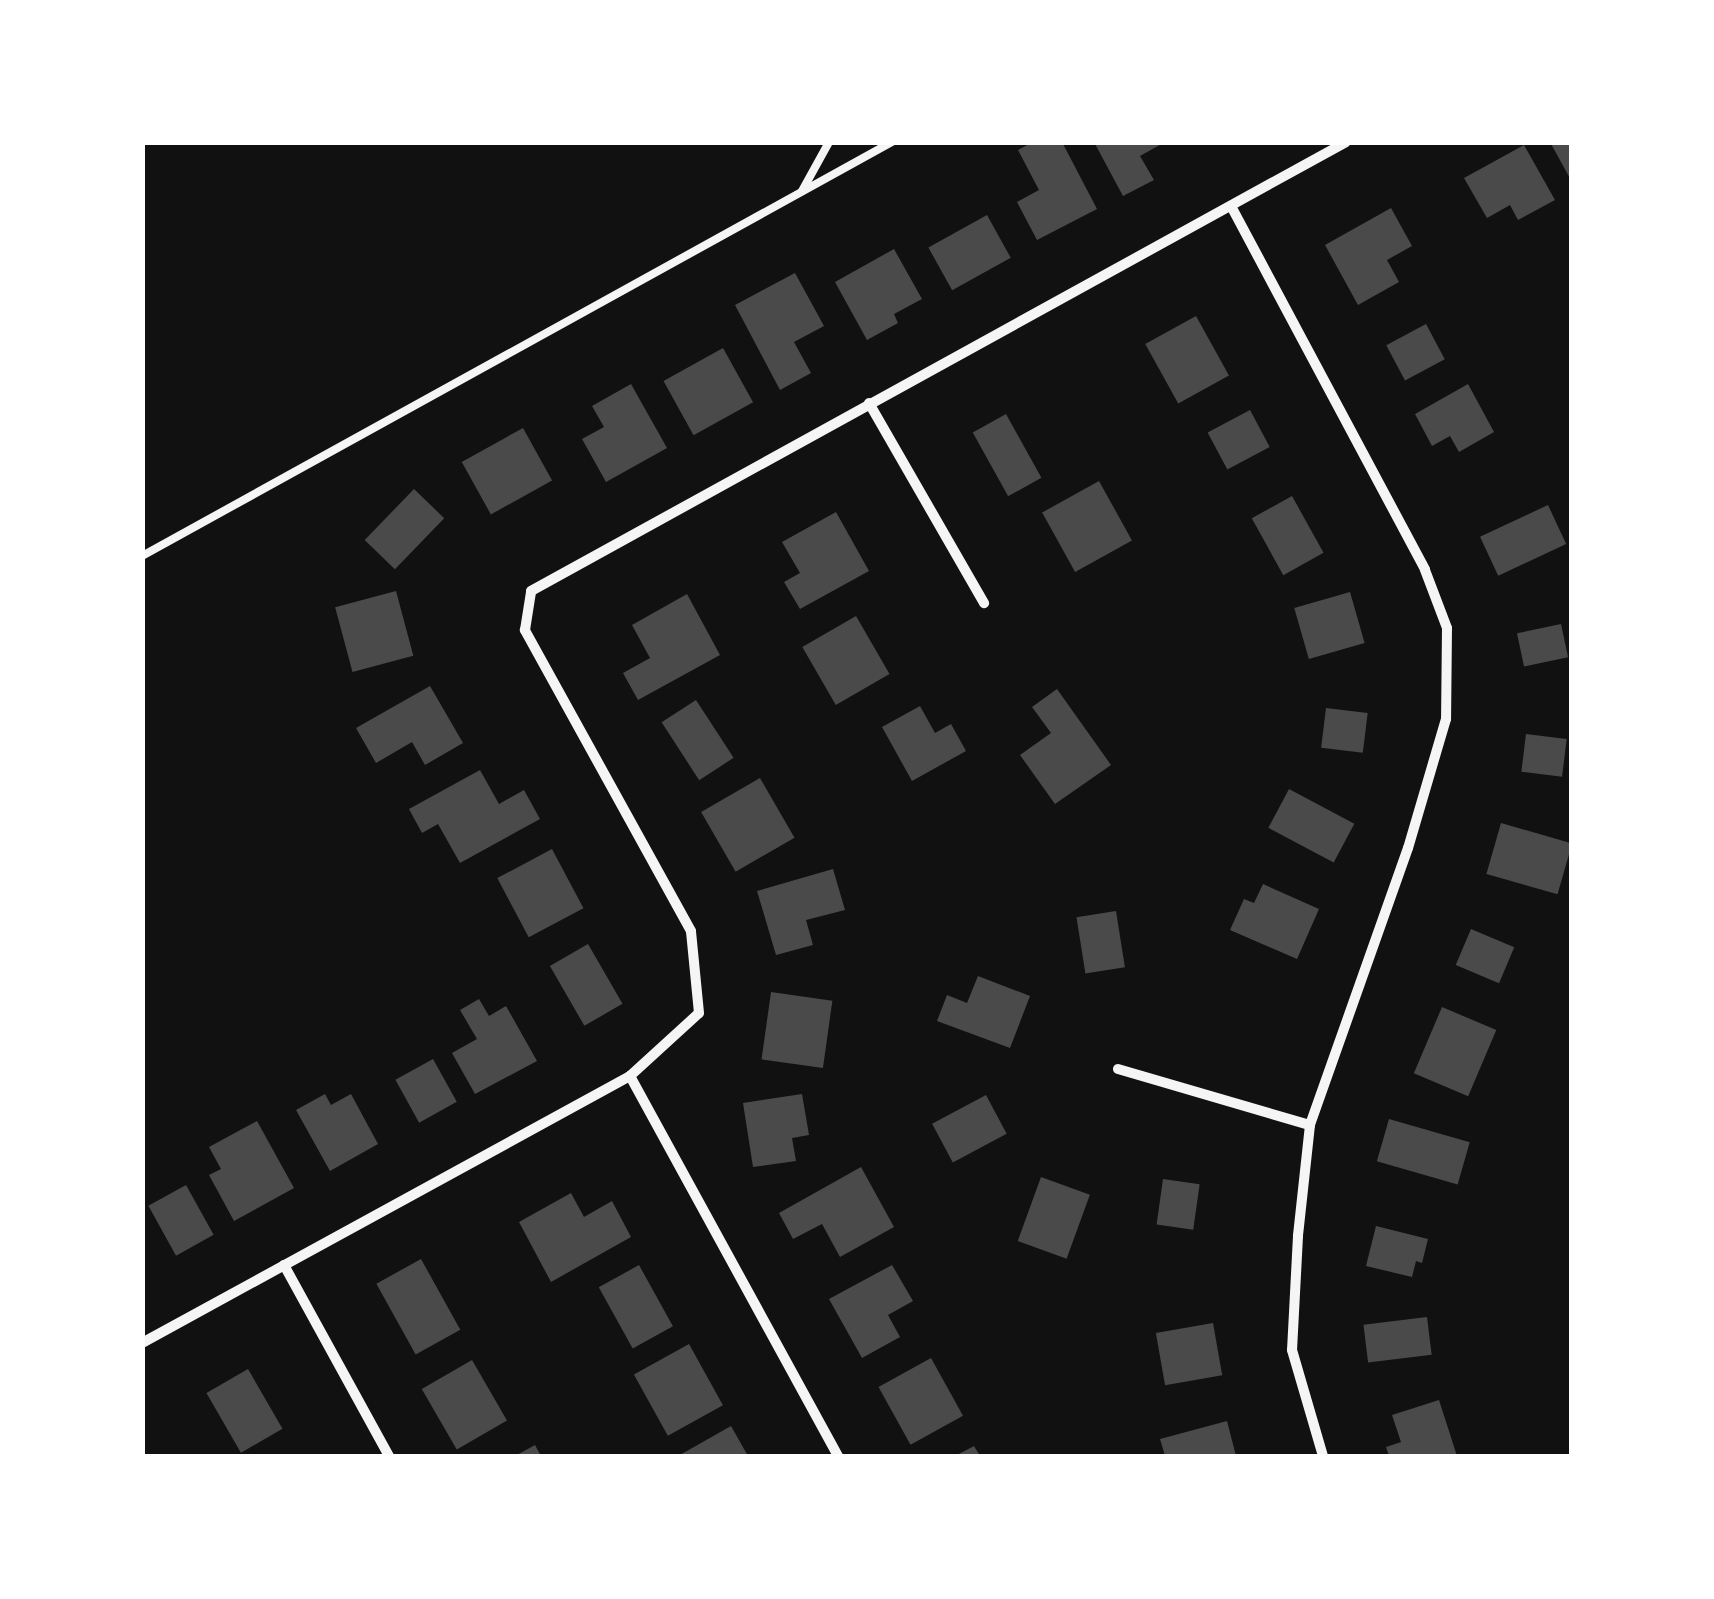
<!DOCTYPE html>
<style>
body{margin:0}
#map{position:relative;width:1714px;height:1599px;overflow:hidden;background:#111;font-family:"PT Sans",sans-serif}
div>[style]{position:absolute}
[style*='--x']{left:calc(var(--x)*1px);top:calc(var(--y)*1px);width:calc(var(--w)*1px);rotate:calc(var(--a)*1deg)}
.building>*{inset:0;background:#4a4a4a;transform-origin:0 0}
.service>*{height:8px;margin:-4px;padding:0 4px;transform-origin:4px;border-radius:4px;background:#f5f5f5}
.minor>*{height:10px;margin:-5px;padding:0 5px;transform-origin:5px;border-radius:5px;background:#f5f5f5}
span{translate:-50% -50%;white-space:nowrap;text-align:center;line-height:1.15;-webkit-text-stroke:10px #fff;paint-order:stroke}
.frame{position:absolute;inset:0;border:145px solid #fff;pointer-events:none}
</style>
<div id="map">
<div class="building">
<i style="clip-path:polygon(1033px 142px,1062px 142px,1097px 209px,1037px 240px,1017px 202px,1039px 190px,1018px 150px)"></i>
<i style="clip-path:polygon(1094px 142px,1165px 142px,1140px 156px,1154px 180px,1123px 196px)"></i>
<i style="clip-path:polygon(1550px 142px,1572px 142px,1572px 182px)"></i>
<i style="clip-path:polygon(1524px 145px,1555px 200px,1518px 220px,1510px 205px,1487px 218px,1464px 178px)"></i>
<i style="clip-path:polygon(1391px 208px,1412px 246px,1387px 260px,1399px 282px,1358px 305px,1325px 245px)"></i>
<i style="left:987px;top:215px;width:49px;height:67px;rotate:61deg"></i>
<i style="clip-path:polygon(894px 249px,922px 299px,894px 314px,898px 323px,867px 340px,835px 282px)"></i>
<i style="clip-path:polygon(795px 273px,824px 326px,794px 342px,811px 373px,780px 390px,735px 305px)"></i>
<i style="left:1196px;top:316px;width:68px;height:58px;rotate:61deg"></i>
<i style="left:1426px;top:324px;width:40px;height:45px;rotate:62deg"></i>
<i style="left:723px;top:348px;width:62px;height:68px;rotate:61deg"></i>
<i style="clip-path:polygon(631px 384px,667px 448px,606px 482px,582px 439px,604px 427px,592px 406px)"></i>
<i style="clip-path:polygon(1468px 384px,1494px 432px,1459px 452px,1450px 436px,1432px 446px,1415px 414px)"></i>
<i style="left:1250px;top:410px;width:42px;height:48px;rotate:62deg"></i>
<i style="left:1006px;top:414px;width:73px;height:38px;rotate:61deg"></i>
<i style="left:523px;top:428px;width:60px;height:70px;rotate:61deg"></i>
<i style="left:1099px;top:481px;width:68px;height:65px;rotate:61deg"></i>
<i style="left:414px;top:489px;width:42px;height:71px;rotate:44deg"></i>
<i style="left:1292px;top:496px;width:65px;height:46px;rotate:61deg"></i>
<i style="left:1548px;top:505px;width:43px;height:75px;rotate:65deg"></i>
<i style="clip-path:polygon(836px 512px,869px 571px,800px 609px,784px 582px,800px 573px,782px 542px)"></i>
<i style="left:396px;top:591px;width:67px;height:63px;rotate:75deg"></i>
<i style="left:1350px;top:592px;width:53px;height:58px;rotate:74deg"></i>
<i style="clip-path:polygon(687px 594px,720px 655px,638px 700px,623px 673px,650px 658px,632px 625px)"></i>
<i style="left:856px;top:616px;width:67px;height:62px;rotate:60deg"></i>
<i style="left:1561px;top:624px;width:34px;height:45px;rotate:78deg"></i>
<i style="clip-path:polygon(430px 686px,463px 743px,425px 765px,412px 742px,376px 763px,356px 728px)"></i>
<i style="clip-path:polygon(1057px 689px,1111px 765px,1055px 804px,1020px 755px,1051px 733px,1032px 707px)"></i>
<i style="left:696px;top:700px;width:69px;height:41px;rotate:57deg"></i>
<i style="clip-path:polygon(920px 706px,935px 733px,951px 724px,966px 751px,912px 781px,882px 727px)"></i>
<i style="left:1326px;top:708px;width:42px;height:40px;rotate:7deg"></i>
<i style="left:1526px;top:734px;width:41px;height:38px;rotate:7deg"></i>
<i style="clip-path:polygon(480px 770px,499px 804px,524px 790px,540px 819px,460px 863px,438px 824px,422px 833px,409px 809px)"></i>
<i style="left:760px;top:778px;width:69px;height:68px;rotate:60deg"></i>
<i style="left:1289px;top:789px;width:74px;height:44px;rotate:28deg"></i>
<i style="left:1501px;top:823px;width:74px;height:53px;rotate:16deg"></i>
<i style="left:552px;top:849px;width:67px;height:62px;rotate:62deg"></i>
<i style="clip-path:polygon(833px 869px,845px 910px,806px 920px,813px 945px,776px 955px,757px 891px)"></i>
<i style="clip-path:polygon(1263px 884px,1319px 909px,1297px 959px,1230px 930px,1244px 899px,1254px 903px)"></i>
<i style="left:1116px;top:911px;width:57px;height:40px;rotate:81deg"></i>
<i style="left:1471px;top:929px;width:47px;height:39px;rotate:23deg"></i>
<i style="left:588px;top:944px;width:69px;height:44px;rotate:60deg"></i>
<i style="clip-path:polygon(978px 976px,1030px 996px,1010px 1048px,937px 1021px,947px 995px,967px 1003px)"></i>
<i style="left:771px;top:992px;width:62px;height:68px;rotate:8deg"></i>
<i style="clip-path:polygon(479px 999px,489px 1016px,506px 1006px,537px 1061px,475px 1094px,452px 1053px,477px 1039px,460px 1010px)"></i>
<i style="left:1442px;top:1007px;width:59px;height:72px;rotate:23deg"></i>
<i style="left:433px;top:1059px;width:49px;height:43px;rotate:61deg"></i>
<i style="clip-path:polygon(325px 1094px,331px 1105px,351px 1094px,378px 1144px,330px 1171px,296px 1110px)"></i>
<i style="clip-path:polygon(802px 1094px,809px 1135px,792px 1138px,796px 1161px,753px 1167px,743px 1103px)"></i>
<i style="left:986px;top:1095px;width:44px;height:61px;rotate:62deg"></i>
<i style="left:1389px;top:1119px;width:84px;height:44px;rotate:16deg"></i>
<i style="clip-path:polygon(257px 1121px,294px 1188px,234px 1221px,209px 1175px,221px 1169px,209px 1147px)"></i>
<i style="clip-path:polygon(861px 1167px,894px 1227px,840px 1257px,822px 1224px,793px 1239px,779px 1213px)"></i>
<i style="left:1041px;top:1177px;width:52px;height:68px;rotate:20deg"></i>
<i style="left:1163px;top:1179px;width:37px;height:46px;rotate:8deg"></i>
<i style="left:186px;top:1185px;width:57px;height:43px;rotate:61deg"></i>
<i style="clip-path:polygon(571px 1193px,584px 1217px,612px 1201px,631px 1237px,551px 1282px,519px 1222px)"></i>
<i style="clip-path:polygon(1376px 1226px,1428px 1239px,1422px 1263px,1416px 1261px,1412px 1277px,1366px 1266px)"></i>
<i style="left:421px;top:1259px;width:81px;height:51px;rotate:61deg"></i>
<i style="left:639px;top:1265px;width:70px;height:46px;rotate:61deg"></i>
<i style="clip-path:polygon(892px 1265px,913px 1301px,888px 1315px,900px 1337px,862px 1358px,829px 1299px)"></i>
<i style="left:1427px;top:1317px;width:38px;height:64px;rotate:83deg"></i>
<i style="left:1213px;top:1323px;width:53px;height:58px;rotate:80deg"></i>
<i style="left:689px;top:1344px;width:70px;height:63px;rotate:61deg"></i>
<i style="left:931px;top:1358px;width:66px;height:60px;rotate:61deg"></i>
<i style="left:472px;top:1360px;width:70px;height:58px;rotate:60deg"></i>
<i style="left:248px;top:1369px;width:69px;height:48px;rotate:60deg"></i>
<i style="clip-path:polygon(1439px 1400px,1457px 1456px,1389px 1456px,1386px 1447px,1401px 1442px,1392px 1415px)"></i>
<i style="clip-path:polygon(1227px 1421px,1236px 1456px,1165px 1456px,1160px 1439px)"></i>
<i style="clip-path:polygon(731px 1426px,748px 1456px,678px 1456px)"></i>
<i style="clip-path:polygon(535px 1445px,541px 1456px,515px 1456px)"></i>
<i style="clip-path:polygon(974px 1446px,980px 1456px,955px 1456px)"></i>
</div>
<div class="service">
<i style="--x:802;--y:191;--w:56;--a:-61.1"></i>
<i style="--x:142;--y:556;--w:857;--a:-28.9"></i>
</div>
<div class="minor">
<i style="--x:1231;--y:206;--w:412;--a:61.9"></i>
<i style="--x:1425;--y:570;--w:62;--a:69.2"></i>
<i style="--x:1447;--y:628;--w:91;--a:90.6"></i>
<i style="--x:1446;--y:719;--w:134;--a:106.4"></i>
<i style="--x:1408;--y:848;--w:294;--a:109.5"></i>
<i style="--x:1310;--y:1125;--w:112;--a:96.2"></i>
<i style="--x:1298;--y:1236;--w:114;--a:93"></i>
<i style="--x:1292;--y:1350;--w:110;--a:73.7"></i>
<i style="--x:869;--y:403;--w:231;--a:60.1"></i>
<i style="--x:1118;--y:1069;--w:200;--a:16.3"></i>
<i style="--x:630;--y:1076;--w:433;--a:61.3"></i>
<i style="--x:284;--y:1265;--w:218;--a:61.2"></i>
<i style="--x:142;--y:1343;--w:556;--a:-28.68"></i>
<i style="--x:630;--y:1076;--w:93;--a:-42.4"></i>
<i style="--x:699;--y:1013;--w:82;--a:-95.6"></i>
<i style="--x:691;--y:931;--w:344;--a:-118.9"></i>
<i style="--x:525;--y:630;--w:39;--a:-81"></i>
<i style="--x:531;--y:591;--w:930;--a:-28.85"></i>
</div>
<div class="frame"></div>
</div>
